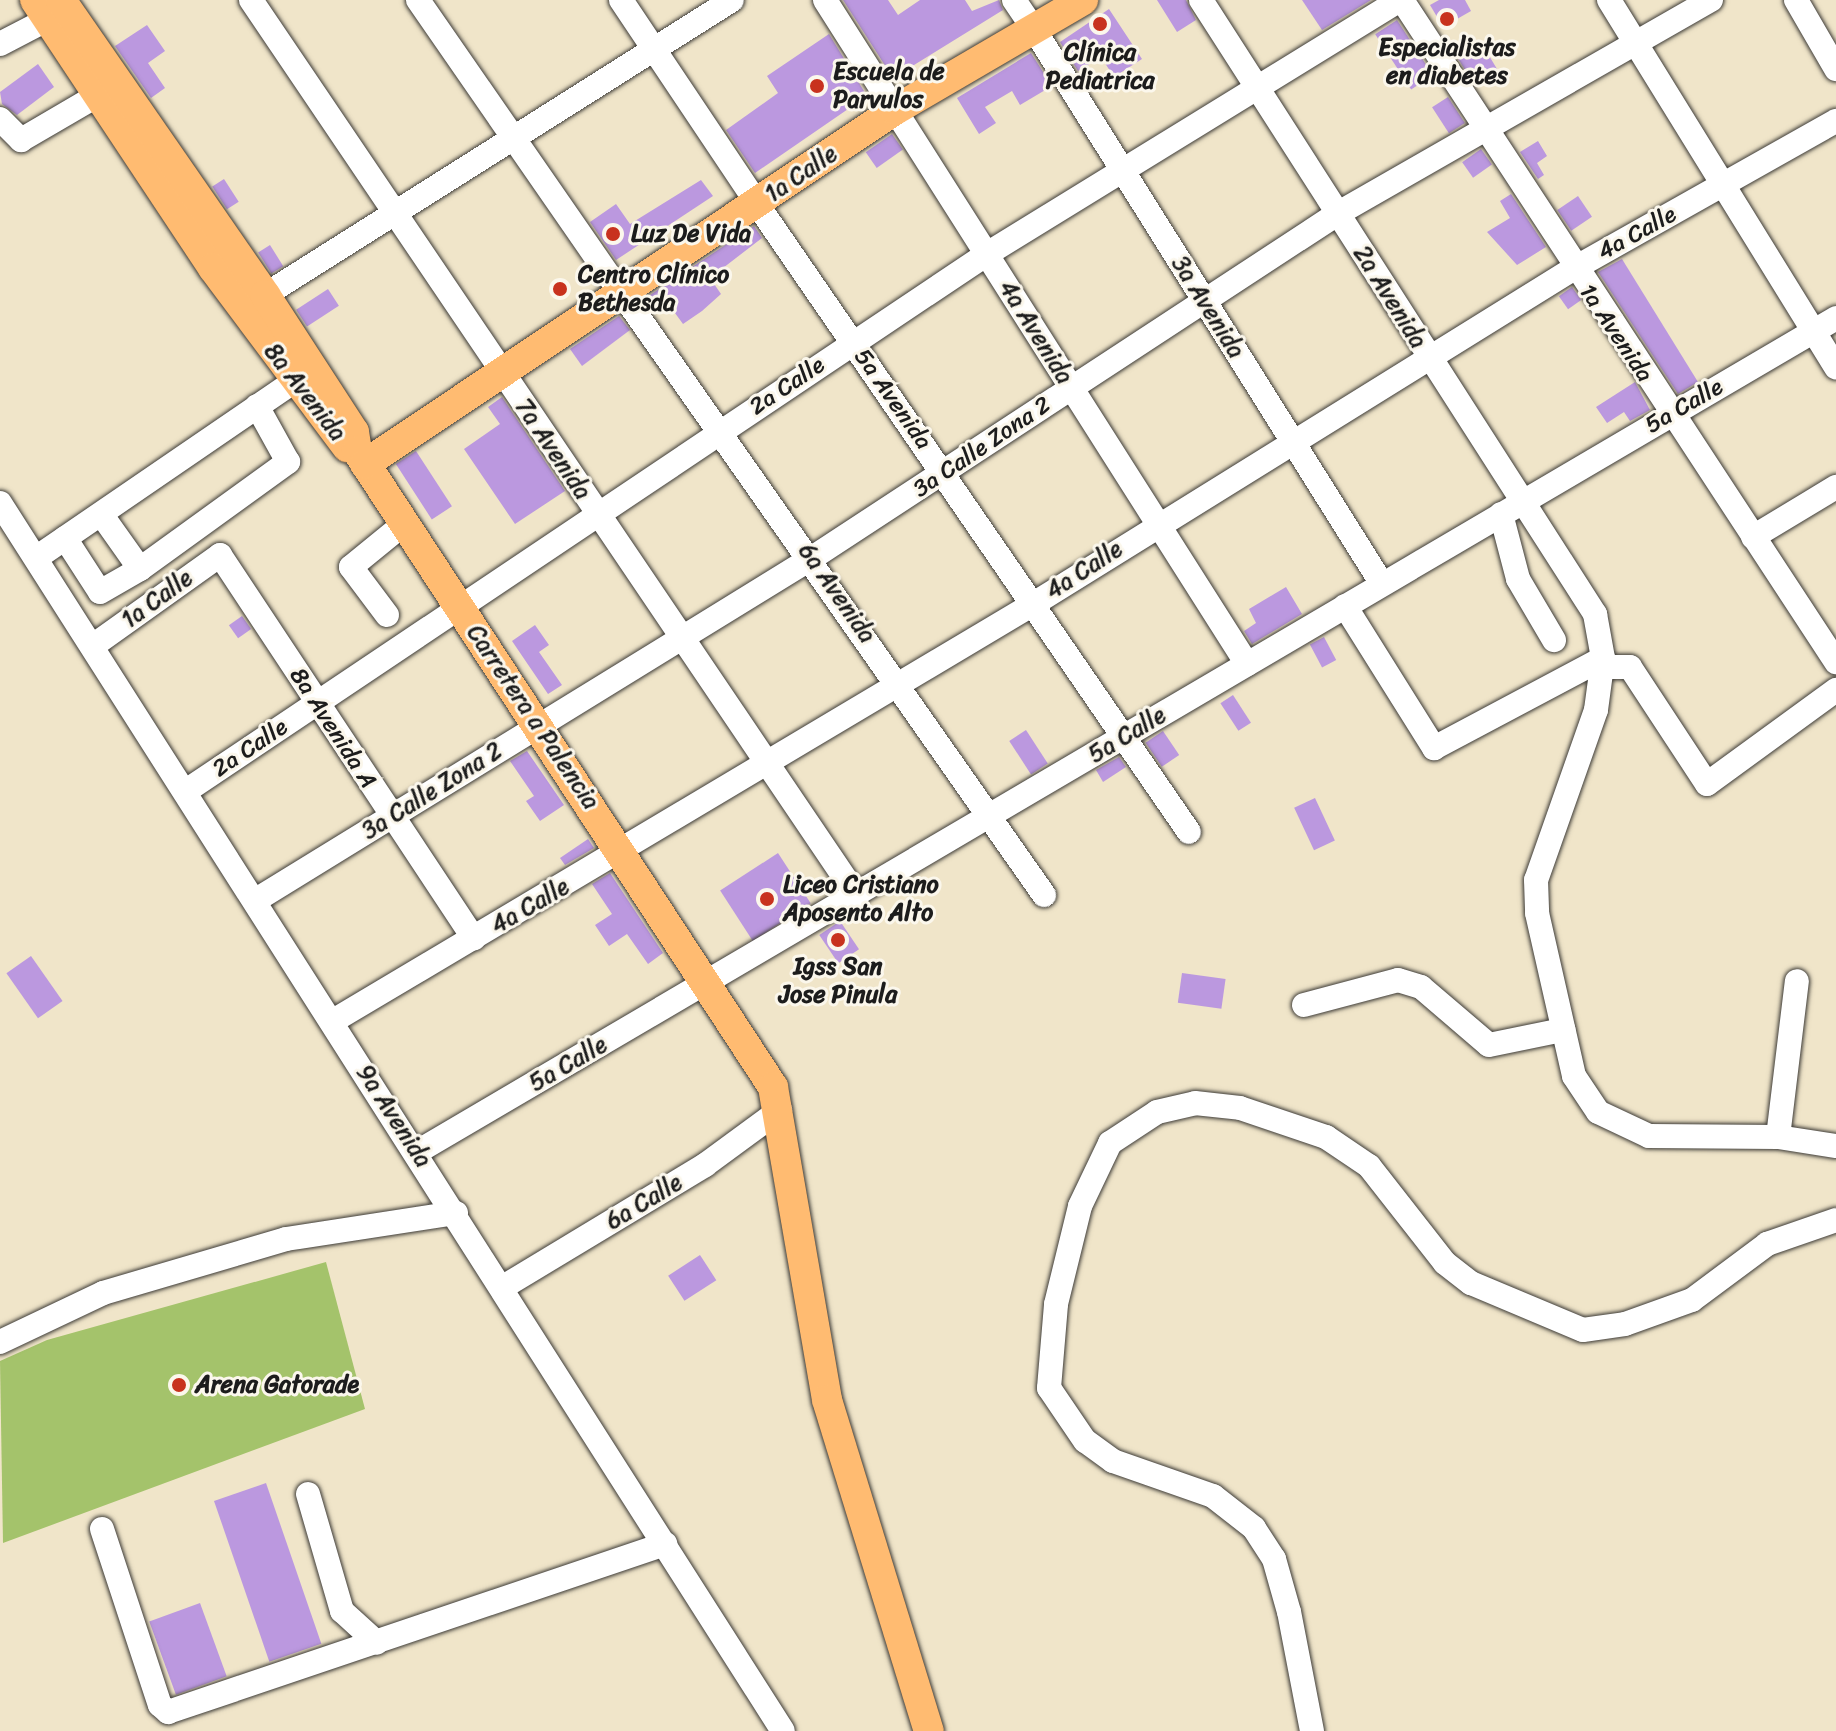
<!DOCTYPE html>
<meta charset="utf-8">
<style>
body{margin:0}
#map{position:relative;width:1836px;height:1731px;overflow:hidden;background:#f0e5c9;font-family:Sriracha,sans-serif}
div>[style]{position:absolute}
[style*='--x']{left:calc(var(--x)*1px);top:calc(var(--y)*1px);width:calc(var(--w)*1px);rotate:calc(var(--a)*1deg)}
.green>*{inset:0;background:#a4c36b}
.building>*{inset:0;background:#bb98df;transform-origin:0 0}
.roads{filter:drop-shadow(0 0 2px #3c3a36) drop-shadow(0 0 2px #3c3a36)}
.minor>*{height:24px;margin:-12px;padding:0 12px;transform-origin:12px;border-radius:12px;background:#fff}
.major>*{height:30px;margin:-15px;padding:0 15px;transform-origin:15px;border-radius:15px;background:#ffbb71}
.dots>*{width:22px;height:22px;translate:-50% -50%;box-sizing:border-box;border:4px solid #fbf7ec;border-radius:50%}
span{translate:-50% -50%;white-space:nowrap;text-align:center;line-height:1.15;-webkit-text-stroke:6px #fbf7ec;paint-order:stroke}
.poi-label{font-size:24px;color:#1c1c1c;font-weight:700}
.left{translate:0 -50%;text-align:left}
.street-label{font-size:24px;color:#1c1c1c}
</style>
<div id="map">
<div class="green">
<i style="clip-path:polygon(326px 1262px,365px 1409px,3px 1543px,0 1361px,47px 1340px)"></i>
</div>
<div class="building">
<i style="clip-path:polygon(843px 0,888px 0,898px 15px,920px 0,965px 0,972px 11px,999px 0,1003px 10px,893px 78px)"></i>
<i style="clip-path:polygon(1157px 0,1186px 0,1196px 20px,1177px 32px)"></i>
<i style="clip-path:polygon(1302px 0,1371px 0,1322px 30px)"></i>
<i style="clip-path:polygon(1439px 0,1465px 0,1471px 11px,1443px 27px,1430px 5px)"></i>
<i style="clip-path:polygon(1109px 9px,1142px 59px,1114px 77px,1101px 57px,1078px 71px,1060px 42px)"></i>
<i style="left:1397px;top:20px;width:66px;height:26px;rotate:57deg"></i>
<i style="clip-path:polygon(147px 25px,165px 51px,148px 63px,165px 88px,151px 98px,115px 46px)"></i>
<i style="clip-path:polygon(829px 34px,867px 96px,755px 173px,726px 130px,778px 93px,767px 76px)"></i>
<i style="left:1482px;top:44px;width:33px;height:28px;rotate:59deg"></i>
<i style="clip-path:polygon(1031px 53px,1052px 86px,1020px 105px,1012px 91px,985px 107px,996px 123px,979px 134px,957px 98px)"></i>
<i style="clip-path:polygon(38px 64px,54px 87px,17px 115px,2px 104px,0 92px)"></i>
<i style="left:1448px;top:97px;width:31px;height:19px;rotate:57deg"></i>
<i style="left:892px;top:134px;width:19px;height:32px;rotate:55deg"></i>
<i style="clip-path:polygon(1538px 141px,1547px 156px,1537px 163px,1544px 175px,1538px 179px,1520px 152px)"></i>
<i style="left:1481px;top:149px;width:19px;height:23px;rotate:55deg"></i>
<i style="left:224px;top:179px;width:27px;height:14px;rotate:57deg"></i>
<i style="clip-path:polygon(701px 180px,713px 196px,616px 260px,590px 222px,616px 204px,630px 224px)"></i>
<i style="clip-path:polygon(1511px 194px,1546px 247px,1517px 265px,1487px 232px,1510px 218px,1500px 201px)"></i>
<i style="left:1578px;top:196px;width:25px;height:25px;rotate:56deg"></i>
<i style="clip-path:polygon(754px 226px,762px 238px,710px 278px,721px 294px,702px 311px,683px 324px,664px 298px,650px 307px,644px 299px)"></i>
<i style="left:270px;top:245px;width:25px;height:14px;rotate:58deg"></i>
<i style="clip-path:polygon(1622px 259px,1698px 382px,1678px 394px,1598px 272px)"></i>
<i style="left:1572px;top:287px;width:16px;height:16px;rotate:55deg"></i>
<i style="left:328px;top:289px;width:20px;height:38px;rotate:57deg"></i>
<i style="clip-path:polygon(619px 316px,630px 330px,582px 366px,570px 349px)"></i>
<i style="clip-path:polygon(1635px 382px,1650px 410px,1630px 421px,1624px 412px,1607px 423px,1596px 407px)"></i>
<i style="clip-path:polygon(502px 397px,565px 491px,515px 524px,464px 449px,500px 424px,488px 407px)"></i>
<i style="left:416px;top:451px;width:66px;height:24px;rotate:57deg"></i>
<i style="clip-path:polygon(1286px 587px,1302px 614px,1252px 644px,1244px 631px,1256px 623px,1249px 609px)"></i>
<i style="left:242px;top:616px;width:16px;height:16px;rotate:55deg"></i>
<i style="clip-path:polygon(535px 625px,549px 645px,539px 652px,562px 685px,548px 694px,512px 641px)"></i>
<i style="left:1324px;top:637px;width:26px;height:16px;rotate:62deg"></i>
<i style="left:1233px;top:695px;width:33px;height:15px;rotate:57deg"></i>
<i style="left:1026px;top:730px;width:40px;height:20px;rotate:57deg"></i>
<i style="left:1163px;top:731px;width:29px;height:21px;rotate:56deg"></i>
<i style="clip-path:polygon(527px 751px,564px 805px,540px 821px,526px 801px,534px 796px,510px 761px)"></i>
<i style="clip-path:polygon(1119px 757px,1126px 767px,1103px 782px,1096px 770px)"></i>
<i style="left:1315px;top:798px;width:47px;height:23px;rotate:65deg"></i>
<i style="clip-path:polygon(588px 839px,594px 848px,565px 865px,560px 858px)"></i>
<i style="left:778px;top:853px;width:60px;height:69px;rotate:57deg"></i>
<i style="clip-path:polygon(610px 873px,663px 953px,648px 964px,627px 934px,609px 946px,595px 925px,612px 914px,592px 884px)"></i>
<i style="left:840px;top:921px;width:34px;height:25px;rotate:56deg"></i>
<i style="left:31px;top:956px;width:55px;height:30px;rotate:55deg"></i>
<i style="left:1182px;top:973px;width:44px;height:30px;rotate:8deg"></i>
<i style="left:700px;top:1255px;width:30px;height:38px;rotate:57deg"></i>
<i style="left:266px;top:1483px;width:170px;height:55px;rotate:71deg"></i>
<i style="left:200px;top:1603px;width:78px;height:54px;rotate:70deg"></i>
</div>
<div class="roads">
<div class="minor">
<i style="--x:251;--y:0;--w:1082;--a:55.93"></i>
<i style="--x:418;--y:0;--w:344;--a:55.3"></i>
<i style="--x:621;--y:0;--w:230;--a:56.2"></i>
<i style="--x:825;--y:0;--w:787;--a:57.56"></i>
<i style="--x:1014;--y:0;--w:23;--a:56"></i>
<i style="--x:1201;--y:0;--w:730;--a:57.31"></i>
<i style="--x:1595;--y:614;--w:45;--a:79.7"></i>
<i style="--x:1603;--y:658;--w:52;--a:97.7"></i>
<i style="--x:1596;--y:710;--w:180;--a:109.4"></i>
<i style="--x:1536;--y:880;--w:33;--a:88"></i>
<i style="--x:1537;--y:913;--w:167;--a:77.2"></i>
<i style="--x:1574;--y:1076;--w:43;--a:56.3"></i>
<i style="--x:1598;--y:1112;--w:56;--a:25.2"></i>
<i style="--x:1649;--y:1136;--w:129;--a:0.4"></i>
<i style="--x:1778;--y:1137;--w:59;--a:8.8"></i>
<i style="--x:1402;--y:0;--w:792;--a:56.75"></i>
<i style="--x:1609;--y:0;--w:432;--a:58.3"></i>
<i style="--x:1796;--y:0;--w:80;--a:59.9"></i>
<i style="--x:1034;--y:29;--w:655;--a:57.91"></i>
<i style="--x:0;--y:44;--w:54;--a:-27.5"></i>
<i style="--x:0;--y:119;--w:30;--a:45"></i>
<i style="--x:21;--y:140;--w:89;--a:-30.3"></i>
<i style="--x:757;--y:204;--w:762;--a:55.48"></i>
<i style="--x:265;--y:295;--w:552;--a:-32.28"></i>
<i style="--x:623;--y:295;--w:733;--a:54.94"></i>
<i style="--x:0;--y:503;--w:1456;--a:57.48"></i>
<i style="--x:1501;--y:514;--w:67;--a:75.3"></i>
<i style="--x:1518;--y:579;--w:71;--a:59.5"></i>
<i style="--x:1753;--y:537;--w:97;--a:-31.1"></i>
<i style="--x:65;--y:538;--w:64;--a:57.1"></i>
<i style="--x:100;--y:592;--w:46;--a:-29.9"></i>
<i style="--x:140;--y:569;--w:67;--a:-125.3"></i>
<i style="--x:36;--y:558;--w:311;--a:-34.4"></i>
<i style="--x:140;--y:569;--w:183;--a:-35.9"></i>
<i style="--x:288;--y:462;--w:64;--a:-119"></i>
<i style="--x:1345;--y:606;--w:168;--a:57.9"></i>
<i style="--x:1434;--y:748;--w:191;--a:-28"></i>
<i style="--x:387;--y:615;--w:60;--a:-126.9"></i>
<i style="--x:351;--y:567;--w:70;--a:-39.2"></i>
<i style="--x:94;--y:645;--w:155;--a:-35.5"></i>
<i style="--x:220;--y:555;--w:460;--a:56.5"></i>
<i style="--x:1602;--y:667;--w:28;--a:0"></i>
<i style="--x:1630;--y:667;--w:140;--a:56.7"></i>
<i style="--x:1707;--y:784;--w:160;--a:-36.1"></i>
<i style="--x:186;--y:791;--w:964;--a:-33.84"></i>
<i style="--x:987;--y:254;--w:485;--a:-31.6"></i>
<i style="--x:256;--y:900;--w:653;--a:-31.6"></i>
<i style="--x:812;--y:558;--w:628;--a:-33.23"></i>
<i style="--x:1337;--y:214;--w:431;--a:-29.8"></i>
<i style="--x:1304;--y:1005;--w:97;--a:-14.9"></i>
<i style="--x:1398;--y:980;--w:24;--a:17"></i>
<i style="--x:1421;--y:987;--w:89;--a:40.5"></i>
<i style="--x:1489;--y:1045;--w:76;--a:-11.5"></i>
<i style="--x:333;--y:1021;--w:817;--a:-30.77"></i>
<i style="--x:1035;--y:603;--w:633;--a:-31.83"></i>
<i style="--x:1573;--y:269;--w:302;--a:-29.4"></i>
<i style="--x:1778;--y:1137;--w:157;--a:-83.1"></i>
<i style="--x:417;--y:1152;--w:1646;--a:-30.44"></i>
<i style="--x:503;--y:1287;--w:236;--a:-31.1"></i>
<i style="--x:705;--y:1165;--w:93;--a:-36.3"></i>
<i style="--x:0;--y:1342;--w:114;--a:-25.4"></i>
<i style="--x:103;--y:1293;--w:191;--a:-16.4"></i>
<i style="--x:286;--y:1239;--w:172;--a:-8.7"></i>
<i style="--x:308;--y:1494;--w:122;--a:73.8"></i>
<i style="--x:342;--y:1611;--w:47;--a:42.4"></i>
<i style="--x:102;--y:1529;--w:185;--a:71.8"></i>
<i style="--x:160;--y:1705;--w:11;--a:41"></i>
<i style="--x:168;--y:1712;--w:525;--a:-18.68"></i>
<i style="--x:1312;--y:1731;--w:121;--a:-100.9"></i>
<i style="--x:1289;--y:1612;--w:55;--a:-105.8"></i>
<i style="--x:1274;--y:1559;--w:37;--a:-123"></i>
<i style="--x:1254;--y:1528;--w:52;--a:-142"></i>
<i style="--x:1213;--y:1496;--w:106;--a:-160.7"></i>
<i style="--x:1113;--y:1461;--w:34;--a:-144"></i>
<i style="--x:1085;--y:1441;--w:64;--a:-124.2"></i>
<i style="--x:1049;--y:1388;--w:84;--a:-85.2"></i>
<i style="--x:1056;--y:1304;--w:101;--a:-76.2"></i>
<i style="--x:1080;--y:1206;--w:70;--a:-64.5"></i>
<i style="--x:1110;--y:1143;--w:56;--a:-33.4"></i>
<i style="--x:1157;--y:1112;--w:39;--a:-13"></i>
<i style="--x:1195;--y:1103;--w:45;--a:6.3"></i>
<i style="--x:1240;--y:1108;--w:91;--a:18.6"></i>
<i style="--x:1326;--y:1137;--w:52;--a:34"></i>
<i style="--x:1369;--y:1166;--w:123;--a:51.9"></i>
<i style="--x:1445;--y:1263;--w:33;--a:38"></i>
<i style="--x:1471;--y:1283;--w:121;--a:22.8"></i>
<i style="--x:1583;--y:1330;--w:42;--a:-8.1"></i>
<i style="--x:1625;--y:1324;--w:71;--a:-19.7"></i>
<i style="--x:1692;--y:1300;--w:94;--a:-36.7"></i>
<i style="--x:1767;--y:1244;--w:73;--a:-19.2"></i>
</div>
<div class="major">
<i style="--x:35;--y:0;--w:322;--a:56.4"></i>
<i style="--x:213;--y:268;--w:224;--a:53.2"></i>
<i style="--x:61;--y:0;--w:359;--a:55.3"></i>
<i style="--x:265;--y:295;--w:163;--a:57"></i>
<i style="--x:354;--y:432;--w:19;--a:81"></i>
<i style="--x:357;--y:451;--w:760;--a:56.81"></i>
<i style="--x:773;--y:1087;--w:318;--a:80.2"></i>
<i style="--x:827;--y:1400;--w:346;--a:72.9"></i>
<i style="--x:365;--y:464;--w:637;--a:-33.74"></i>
<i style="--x:895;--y:110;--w:218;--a:-30.3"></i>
</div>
</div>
<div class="dots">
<i style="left:1447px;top:19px;background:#c8321e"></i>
<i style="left:1100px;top:24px;background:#c8321e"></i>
<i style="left:817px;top:86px;background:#c8321e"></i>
<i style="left:613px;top:234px;background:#c8321e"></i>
<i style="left:560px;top:289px;background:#c8321e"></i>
<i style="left:767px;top:899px;background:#c8321e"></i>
<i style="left:838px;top:940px;background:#c8321e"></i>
<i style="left:179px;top:1385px;background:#c8321e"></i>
</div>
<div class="poi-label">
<span style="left:1447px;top:62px">Especialistas<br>en diabetes</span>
<span style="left:1100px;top:67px">Clínica<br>Pediatrica</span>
<span class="left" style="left:833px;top:86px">Escuela de<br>Parvulos</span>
<span class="left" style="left:631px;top:234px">Luz De Vida</span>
<span class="left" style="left:578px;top:289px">Centro Clínico<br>Bethesda</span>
<span class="left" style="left:783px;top:899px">Liceo Cristiano<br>Aposento Alto</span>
<span style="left:838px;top:981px">Igss San<br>Jose Pinula</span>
<span class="left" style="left:195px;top:1385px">Arena Gatorade</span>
</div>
<div class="street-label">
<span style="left:801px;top:174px;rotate:-34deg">1a Calle</span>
<span style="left:1637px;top:233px;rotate:-29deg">4a Calle</span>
<span style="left:1390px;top:297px;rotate:58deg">2a Avenida</span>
<span style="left:1208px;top:307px;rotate:58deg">3a Avenida</span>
<span style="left:1036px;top:332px;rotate:58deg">4a Avenida</span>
<span style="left:1616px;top:333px;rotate:56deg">1a Avenida</span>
<span style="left:787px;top:386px;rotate:-34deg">2a Calle</span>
<span style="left:305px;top:392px;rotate:52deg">8a Avenida</span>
<span style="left:893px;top:399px;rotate:55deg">5a Avenida</span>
<span style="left:1684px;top:406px;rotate:-30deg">5a Calle</span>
<span style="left:982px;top:447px;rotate:-34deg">3a Calle Zona 2</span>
<span style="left:553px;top:449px;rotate:56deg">7a Avenida</span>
<span style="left:1084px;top:570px;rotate:-33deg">4a Calle</span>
<span style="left:837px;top:593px;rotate:55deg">6a Avenida</span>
<span style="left:157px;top:599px;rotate:-36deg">1a Calle</span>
<span style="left:533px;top:717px;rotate:56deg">Carretera a Palencia</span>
<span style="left:333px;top:728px;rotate:57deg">8a Avenida A</span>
<span style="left:1127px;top:735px;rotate:-31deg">5a Calle</span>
<span style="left:250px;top:748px;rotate:-34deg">2a Calle</span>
<span style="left:432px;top:791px;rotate:-32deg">3a Calle Zona 2</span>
<span style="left:530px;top:906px;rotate:-30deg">4a Calle</span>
<span style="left:568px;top:1064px;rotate:-30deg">5a Calle</span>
<span style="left:394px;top:1116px;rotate:57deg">9a Avenida</span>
<span style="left:644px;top:1202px;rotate:-31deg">6a Calle</span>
</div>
</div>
